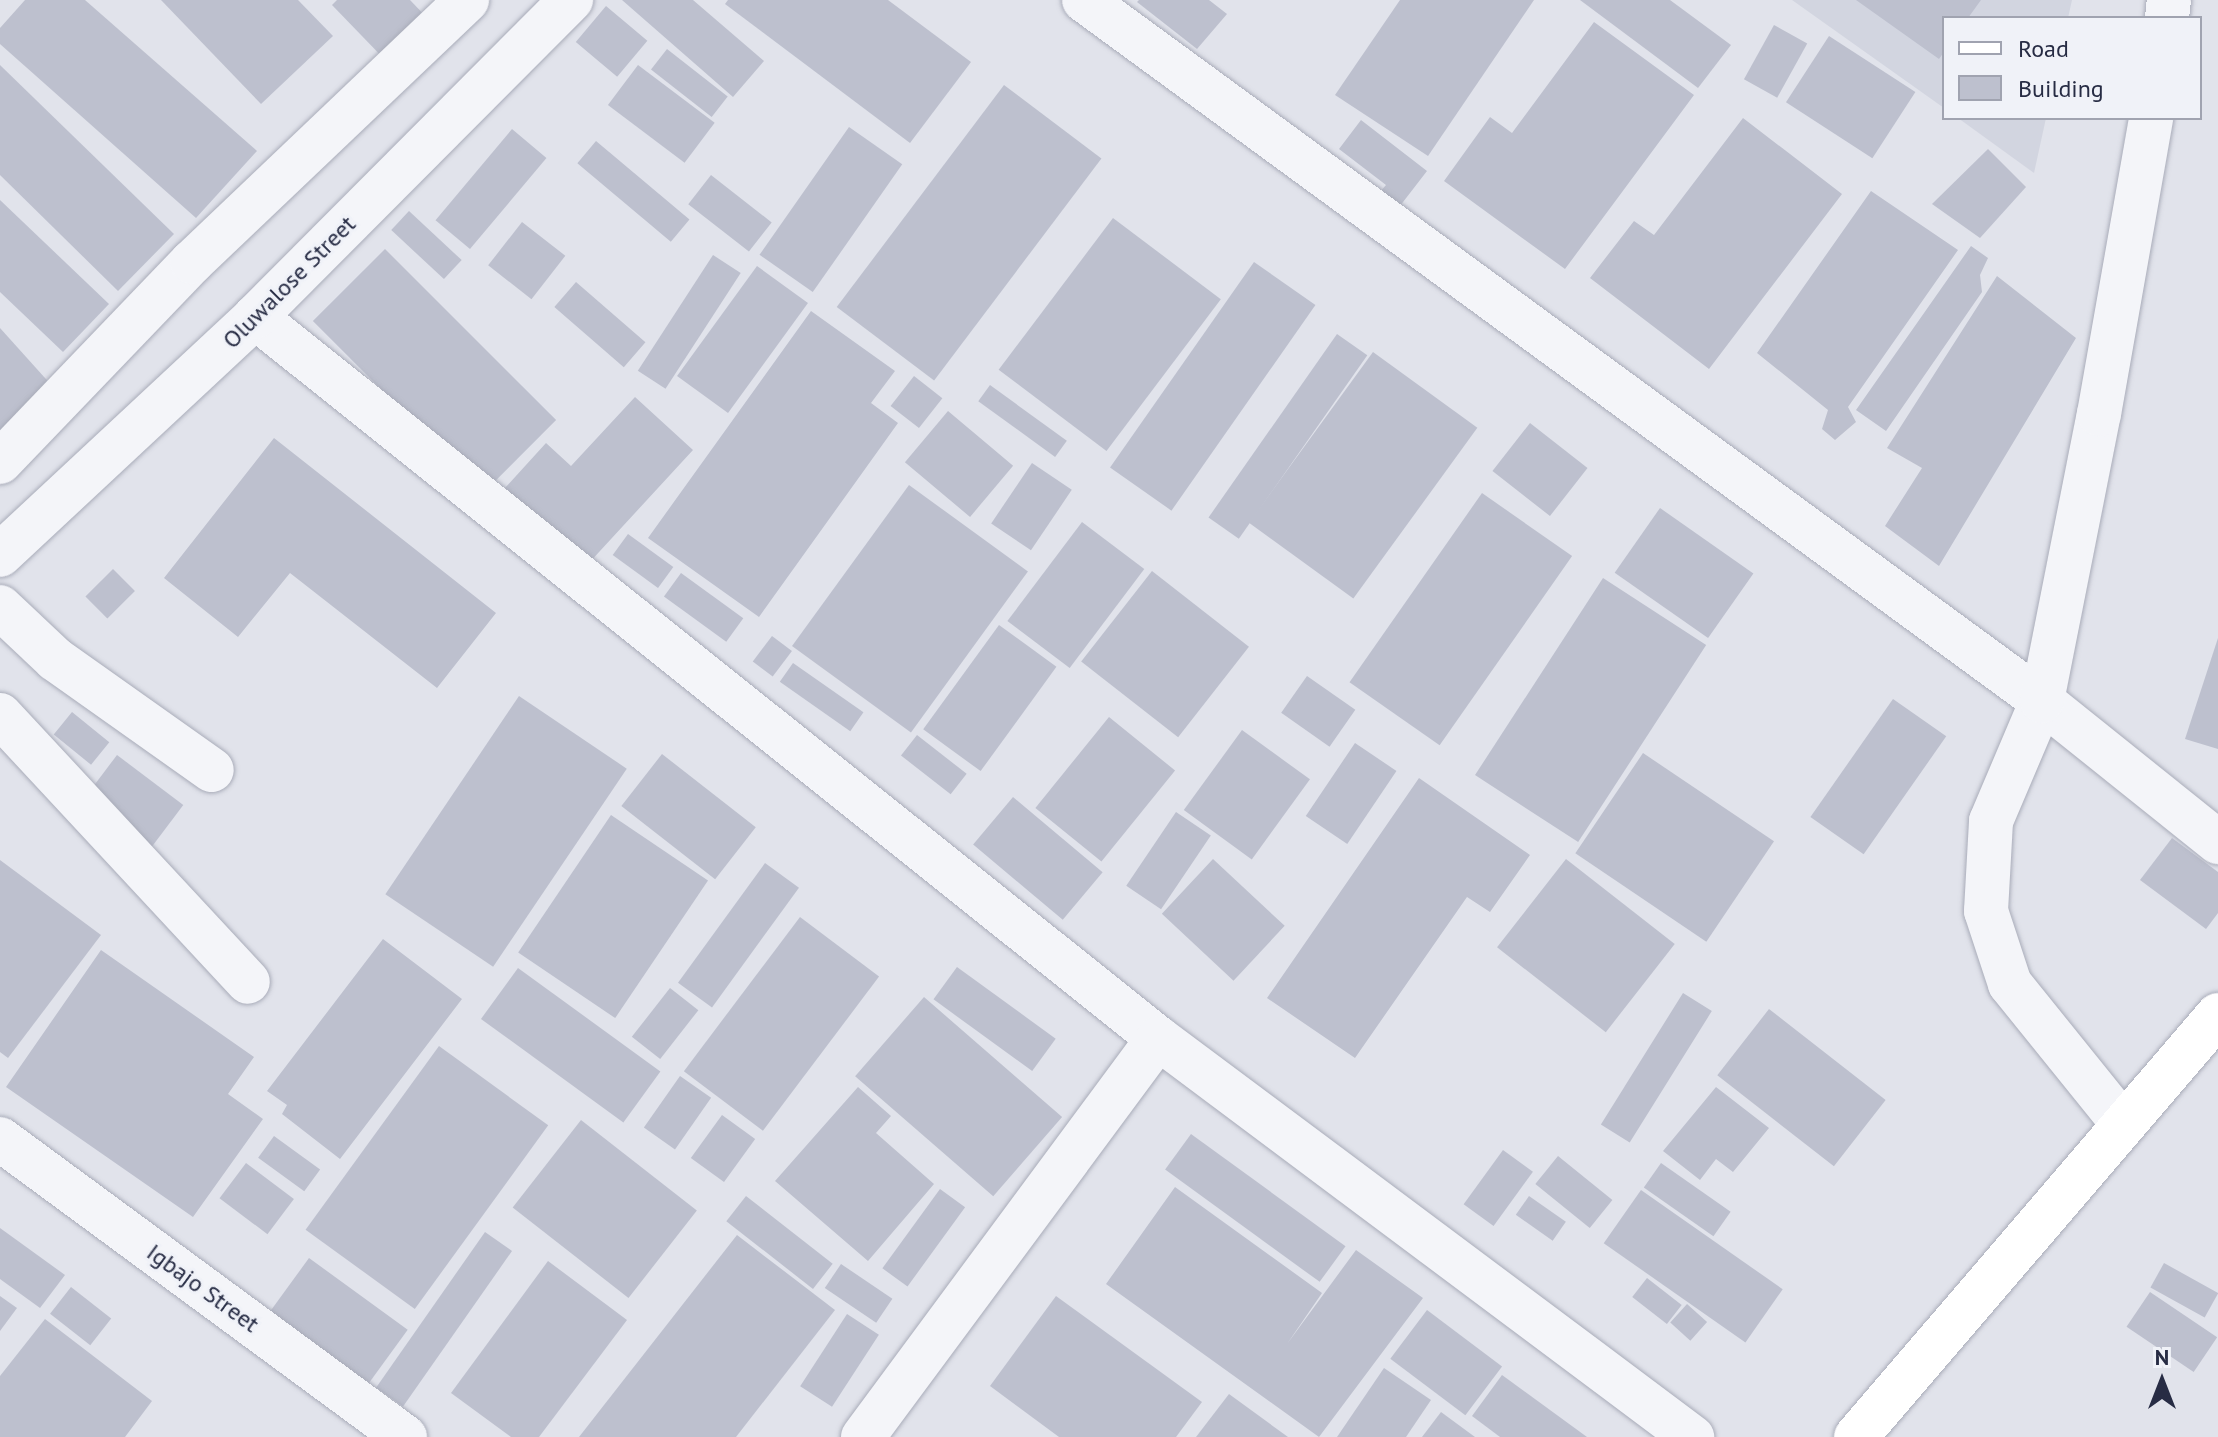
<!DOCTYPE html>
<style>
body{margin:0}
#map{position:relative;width:2218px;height:1437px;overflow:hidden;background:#e1e3eb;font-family:"PT Sans",sans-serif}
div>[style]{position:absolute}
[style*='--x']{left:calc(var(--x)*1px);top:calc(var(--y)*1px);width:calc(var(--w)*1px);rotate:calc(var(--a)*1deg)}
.built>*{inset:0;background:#d2d5e0}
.building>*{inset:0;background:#bdc0ce;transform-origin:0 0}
.roads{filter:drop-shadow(0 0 2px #a9acb9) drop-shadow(0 0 2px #a9acb9)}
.minor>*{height:44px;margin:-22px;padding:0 22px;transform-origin:22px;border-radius:22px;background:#f4f5f9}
.major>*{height:44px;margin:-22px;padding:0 22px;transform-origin:22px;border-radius:22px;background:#fff}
span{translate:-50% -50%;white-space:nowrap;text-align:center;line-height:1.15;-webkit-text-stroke:6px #f0f2f8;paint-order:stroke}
.street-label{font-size:24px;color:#272c44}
.legend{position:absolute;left:1942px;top:16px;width:260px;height:104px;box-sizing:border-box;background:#f0f2f8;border:2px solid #a0a3b0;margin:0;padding:10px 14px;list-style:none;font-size:24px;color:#272c44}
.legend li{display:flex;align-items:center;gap:16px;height:40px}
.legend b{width:40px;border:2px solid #a0a3b0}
.north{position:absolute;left:2122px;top:1341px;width:80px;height:80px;-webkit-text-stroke:6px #f0f2f8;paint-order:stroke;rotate:0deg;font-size:22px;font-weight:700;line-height:32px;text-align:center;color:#272c44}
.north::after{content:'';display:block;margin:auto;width:28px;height:36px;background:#272c44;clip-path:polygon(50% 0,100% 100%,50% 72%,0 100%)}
</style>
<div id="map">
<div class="built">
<i style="clip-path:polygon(1792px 0,2072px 0,2068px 18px,1944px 18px,1944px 108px)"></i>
<i style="clip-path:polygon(1958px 118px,2046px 118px,2034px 173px)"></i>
</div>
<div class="building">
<i style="clip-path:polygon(25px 0,85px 0,257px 151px,196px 218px,0 44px,0 28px)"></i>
<i style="clip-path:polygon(161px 0,298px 0,333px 36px,261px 104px)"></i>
<i style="clip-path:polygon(337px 0,410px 0,432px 23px,390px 65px,332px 5px)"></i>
<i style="clip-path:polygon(622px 0,693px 0,764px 61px,733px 97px)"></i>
<i style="clip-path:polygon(728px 0,888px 0,971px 62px,910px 143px,725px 4px)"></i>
<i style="clip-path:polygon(1139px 0,1209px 0,1227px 14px,1197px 49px,1137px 2px)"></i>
<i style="clip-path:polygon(1400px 0,1534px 0,1428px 156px,1335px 95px)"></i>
<i style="clip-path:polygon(1580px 0,1670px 0,1731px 45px,1698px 88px)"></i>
<i style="clip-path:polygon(1856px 0,1981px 0,1968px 18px,1944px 18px,1944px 52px,1939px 59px)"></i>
<i style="left:606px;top:6px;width:54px;height:47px;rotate:40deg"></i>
<i style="clip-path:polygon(1594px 22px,1694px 95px,1565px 269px,1444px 181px,1490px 117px,1512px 133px)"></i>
<i style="left:1774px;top:25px;width:38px;height:62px;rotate:29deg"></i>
<i style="left:1829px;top:36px;width:103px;height:79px;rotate:33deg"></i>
<i style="left:667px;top:49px;width:77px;height:26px;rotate:38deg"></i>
<i style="clip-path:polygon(0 65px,174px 234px,118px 291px,0 175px)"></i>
<i style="left:638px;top:65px;width:96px;height:50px;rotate:37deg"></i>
<i style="left:1004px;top:85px;width:122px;height:278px;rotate:37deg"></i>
<i style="clip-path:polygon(1743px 118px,1842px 194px,1709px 369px,1590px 278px,1634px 221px,1654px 235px)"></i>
<i style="clip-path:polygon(1361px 120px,1427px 171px,1393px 215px,1373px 200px,1386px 185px,1339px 149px)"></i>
<i style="left:849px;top:127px;width:65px;height:156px;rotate:35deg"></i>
<i style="left:512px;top:129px;width:45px;height:119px;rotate:40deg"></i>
<i style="left:596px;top:141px;width:122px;height:29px;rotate:40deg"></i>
<i style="clip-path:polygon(1988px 149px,2026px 187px,1980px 238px,1932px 204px)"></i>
<i style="left:711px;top:175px;width:77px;height:37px;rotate:38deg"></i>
<i style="clip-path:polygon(1871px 191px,1958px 250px,1848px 407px,1856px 422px,1835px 440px,1822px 429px,1828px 410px,1757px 353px)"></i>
<i style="clip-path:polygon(0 200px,109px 304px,63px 352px,0 292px)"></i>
<i style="left:409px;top:211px;width:72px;height:26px;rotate:43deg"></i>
<i style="left:1113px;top:218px;width:135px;height:190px;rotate:37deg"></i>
<i style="left:522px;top:222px;width:55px;height:55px;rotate:38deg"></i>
<i style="clip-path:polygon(1971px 246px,1988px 258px,1980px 275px,1982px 292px,1886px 431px,1856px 410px)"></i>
<i style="left:385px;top:249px;width:242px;height:102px;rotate:45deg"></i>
<i style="left:713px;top:255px;width:33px;height:138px;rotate:33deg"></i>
<i style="left:1254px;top:262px;width:75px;height:251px;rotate:35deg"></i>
<i style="left:757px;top:266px;width:63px;height:136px;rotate:36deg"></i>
<i style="clip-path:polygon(1997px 276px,2076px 338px,1939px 566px,1885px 526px,1922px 468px,1887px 448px)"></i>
<i style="left:576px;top:282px;width:92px;height:33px;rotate:41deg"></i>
<i style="clip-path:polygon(811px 311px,895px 371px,871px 403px,898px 423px,759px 617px,648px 538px)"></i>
<i style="clip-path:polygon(0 328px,54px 388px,0 432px)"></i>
<i style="left:1337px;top:334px;width:37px;height:224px;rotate:35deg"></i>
<i style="left:1373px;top:352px;width:129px;height:211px;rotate:36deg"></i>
<i style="left:914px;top:376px;width:36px;height:38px;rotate:38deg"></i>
<i style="left:990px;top:385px;width:95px;height:20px;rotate:36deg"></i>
<i style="clip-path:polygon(635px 397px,693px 450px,588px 564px,505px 488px,546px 443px,571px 466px)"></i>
<i style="left:948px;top:411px;width:85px;height:67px;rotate:40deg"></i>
<i style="left:1530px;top:423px;width:73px;height:61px;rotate:38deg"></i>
<i style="clip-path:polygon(274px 438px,496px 613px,437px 688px,290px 573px,238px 637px,164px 578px)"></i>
<i style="left:1032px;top:463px;width:48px;height:73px;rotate:34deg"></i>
<i style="left:909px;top:485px;width:147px;height:199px;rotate:36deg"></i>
<i style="left:1482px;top:493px;width:110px;height:231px;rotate:35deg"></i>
<i style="left:1660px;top:508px;width:114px;height:79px;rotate:35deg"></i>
<i style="left:1082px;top:522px;width:78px;height:124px;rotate:37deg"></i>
<i style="left:628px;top:534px;width:56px;height:26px;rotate:36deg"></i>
<i style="left:113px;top:569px;width:31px;height:39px;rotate:45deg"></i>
<i style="left:1152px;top:571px;width:123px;height:115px;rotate:38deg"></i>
<i style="left:681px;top:573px;width:77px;height:29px;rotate:36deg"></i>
<i style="left:1603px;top:578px;width:123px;height:235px;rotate:33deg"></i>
<i style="left:999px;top:625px;width:71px;height:129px;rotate:36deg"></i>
<i style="left:772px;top:636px;width:25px;height:32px;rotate:37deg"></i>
<i style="clip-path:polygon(2218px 638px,2218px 749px,2185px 739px)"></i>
<i style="left:793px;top:663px;width:86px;height:23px;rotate:35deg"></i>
<i style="left:1307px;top:676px;width:59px;height:45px;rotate:35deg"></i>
<i style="left:519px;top:696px;width:130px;height:239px;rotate:34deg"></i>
<i style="left:1893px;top:699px;width:65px;height:144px;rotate:35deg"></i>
<i style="left:72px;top:712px;width:48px;height:29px;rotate:39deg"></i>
<i style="left:1109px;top:717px;width:85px;height:117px;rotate:39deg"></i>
<i style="left:1242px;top:730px;width:84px;height:99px;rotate:36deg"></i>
<i style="left:917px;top:735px;width:63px;height:26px;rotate:38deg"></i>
<i style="left:1355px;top:743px;width:50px;height:88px;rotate:34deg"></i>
<i style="left:1643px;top:753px;width:158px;height:121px;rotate:34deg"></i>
<i style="left:662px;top:754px;width:119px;height:66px;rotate:38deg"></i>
<i style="left:117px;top:755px;width:83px;height:52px;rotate:37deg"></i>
<i style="clip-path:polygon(1419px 778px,1530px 855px,1490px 912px,1467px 897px,1355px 1058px,1267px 998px)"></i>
<i style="left:1013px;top:797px;width:117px;height:62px;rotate:40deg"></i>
<i style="left:1176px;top:812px;width:42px;height:89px;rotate:34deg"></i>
<i style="left:611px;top:815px;width:117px;height:166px;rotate:34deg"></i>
<i style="clip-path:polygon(2172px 838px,2218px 872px,2218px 913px,2206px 929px,2140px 880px)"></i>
<i style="left:1213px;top:859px;width:98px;height:75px;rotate:43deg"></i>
<i style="left:1566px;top:859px;width:138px;height:112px;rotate:38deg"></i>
<i style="clip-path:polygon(0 860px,101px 935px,8px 1058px,0 1052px)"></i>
<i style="left:765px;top:863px;width:42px;height:148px;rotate:36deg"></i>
<i style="left:800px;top:917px;width:99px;height:193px;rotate:37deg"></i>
<i style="clip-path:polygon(383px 939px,462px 999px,340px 1159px,282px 1114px,287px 1105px,267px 1091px)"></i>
<i style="clip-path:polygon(101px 950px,254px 1057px,228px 1094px,263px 1119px,193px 1217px,6px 1087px)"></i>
<i style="left:957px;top:967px;width:122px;height:40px;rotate:36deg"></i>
<i style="left:518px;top:968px;width:176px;height:63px;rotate:36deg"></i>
<i style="left:670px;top:988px;width:36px;height:62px;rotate:38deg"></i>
<i style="left:1683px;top:993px;width:34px;height:155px;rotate:32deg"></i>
<i style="left:924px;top:997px;width:183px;height:105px;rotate:41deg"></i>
<i style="left:1769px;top:1009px;width:148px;height:84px;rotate:38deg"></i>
<i style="left:439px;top:1046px;width:135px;height:227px;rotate:36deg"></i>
<i style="left:680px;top:1076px;width:38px;height:63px;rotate:35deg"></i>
<i style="clip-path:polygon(858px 1087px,891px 1116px,876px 1133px,934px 1184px,868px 1261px,775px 1181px)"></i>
<i style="clip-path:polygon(1716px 1087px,1769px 1128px,1733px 1172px,1716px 1159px,1700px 1180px,1663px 1151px)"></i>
<i style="left:722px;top:1115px;width:41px;height:53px;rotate:36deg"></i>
<i style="left:581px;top:1120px;width:147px;height:111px;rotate:38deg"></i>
<i style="left:1191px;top:1134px;width:191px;height:44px;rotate:36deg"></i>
<i style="left:274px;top:1136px;width:57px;height:27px;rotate:36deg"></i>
<i style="left:1503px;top:1150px;width:37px;height:67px;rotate:36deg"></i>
<i style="left:1558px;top:1156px;width:70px;height:36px;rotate:39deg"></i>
<i style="left:246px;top:1163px;width:60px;height:44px;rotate:37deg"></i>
<i style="left:1661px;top:1163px;width:85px;height:30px;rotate:35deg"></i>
<i style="clip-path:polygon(1175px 1187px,1322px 1293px,1287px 1344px,1356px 1250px,1423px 1298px,1319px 1437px,1106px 1284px)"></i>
<i style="left:940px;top:1189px;width:31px;height:98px;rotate:36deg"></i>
<i style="left:1641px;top:1190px;width:173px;height:65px;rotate:35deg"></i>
<i style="left:746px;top:1196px;width:110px;height:32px;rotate:38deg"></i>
<i style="left:1529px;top:1196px;width:45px;height:23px;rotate:35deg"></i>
<i style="clip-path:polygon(0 1228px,65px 1275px,40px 1308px,0 1279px)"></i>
<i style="left:485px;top:1232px;width:33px;height:190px;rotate:35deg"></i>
<i style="clip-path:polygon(737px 1235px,835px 1310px,736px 1437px,579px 1437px)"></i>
<i style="left:309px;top:1258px;width:122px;height:73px;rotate:36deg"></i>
<i style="clip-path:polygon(548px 1261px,627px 1320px,539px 1437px,511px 1437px,451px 1393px)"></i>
<i style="left:2164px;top:1263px;width:62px;height:28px;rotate:29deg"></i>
<i style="left:841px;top:1264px;width:62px;height:29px;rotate:34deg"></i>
<i style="left:1647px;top:1278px;width:44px;height:24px;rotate:38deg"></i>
<i style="left:71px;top:1287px;width:51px;height:34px;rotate:38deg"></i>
<i style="left:2150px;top:1292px;width:81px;height:42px;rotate:34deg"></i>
<i style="clip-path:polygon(0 1296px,17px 1308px,0 1331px)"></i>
<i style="clip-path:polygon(1056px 1296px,1202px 1402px,1176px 1437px,1059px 1437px,990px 1386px)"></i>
<i style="left:1687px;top:1304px;width:27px;height:25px;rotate:42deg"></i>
<i style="left:1427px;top:1310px;width:94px;height:61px;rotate:37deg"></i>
<i style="left:847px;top:1314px;width:38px;height:86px;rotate:33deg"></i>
<i style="clip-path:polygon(45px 1319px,152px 1401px,125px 1437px,0 1437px,0 1376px)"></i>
<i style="clip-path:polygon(1384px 1368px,1431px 1400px,1406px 1437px,1337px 1437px)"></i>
<i style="clip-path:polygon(1502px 1375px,1587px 1437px,1500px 1437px,1472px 1416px)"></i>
<i style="clip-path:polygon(1229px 1394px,1288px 1437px,1196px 1437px)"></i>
<i style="clip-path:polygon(1441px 1412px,1475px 1437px,1422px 1437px)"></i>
</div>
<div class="roads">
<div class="minor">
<i style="--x:1084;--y:0;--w:1187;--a:36.19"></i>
<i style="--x:2042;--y:701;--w:226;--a:38.7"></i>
<i style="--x:2167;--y:18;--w:18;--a:-84"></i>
<i style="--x:255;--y:317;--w:1156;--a:38.61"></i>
<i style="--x:1158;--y:1038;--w:667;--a:36.77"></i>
<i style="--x:0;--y:462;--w:277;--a:-46.2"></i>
<i style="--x:192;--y:262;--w:380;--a:-43.6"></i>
<i style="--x:0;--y:555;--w:349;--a:-43"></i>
<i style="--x:255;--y:317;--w:448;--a:-45.1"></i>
<i style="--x:0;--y:607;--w:76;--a:43.4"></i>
<i style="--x:55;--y:659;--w:192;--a:35.3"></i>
<i style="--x:0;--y:715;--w:364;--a:47.1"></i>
<i style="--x:2123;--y:1124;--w:180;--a:-128.9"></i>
<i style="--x:2010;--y:984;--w:77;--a:-108.2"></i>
<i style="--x:1986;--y:911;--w:90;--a:-86.8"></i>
<i style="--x:1991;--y:821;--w:130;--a:-67"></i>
<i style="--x:2042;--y:701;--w:293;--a:-78.8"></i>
<i style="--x:2099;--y:414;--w:301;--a:-80"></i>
<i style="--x:0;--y:1139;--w:503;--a:36.35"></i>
<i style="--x:863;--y:1437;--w:496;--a:-53.5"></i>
</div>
<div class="major">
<i style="--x:1856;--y:1437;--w:556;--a:-49.38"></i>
</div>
</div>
<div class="street-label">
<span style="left:289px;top:282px;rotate:-45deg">Oluwalose Street</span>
<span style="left:203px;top:1288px;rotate:36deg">Igbajo Street</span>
</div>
<ul class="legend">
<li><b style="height:10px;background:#fff"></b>Road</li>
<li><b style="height:22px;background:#bdc0ce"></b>Building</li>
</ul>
<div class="north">N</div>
</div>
